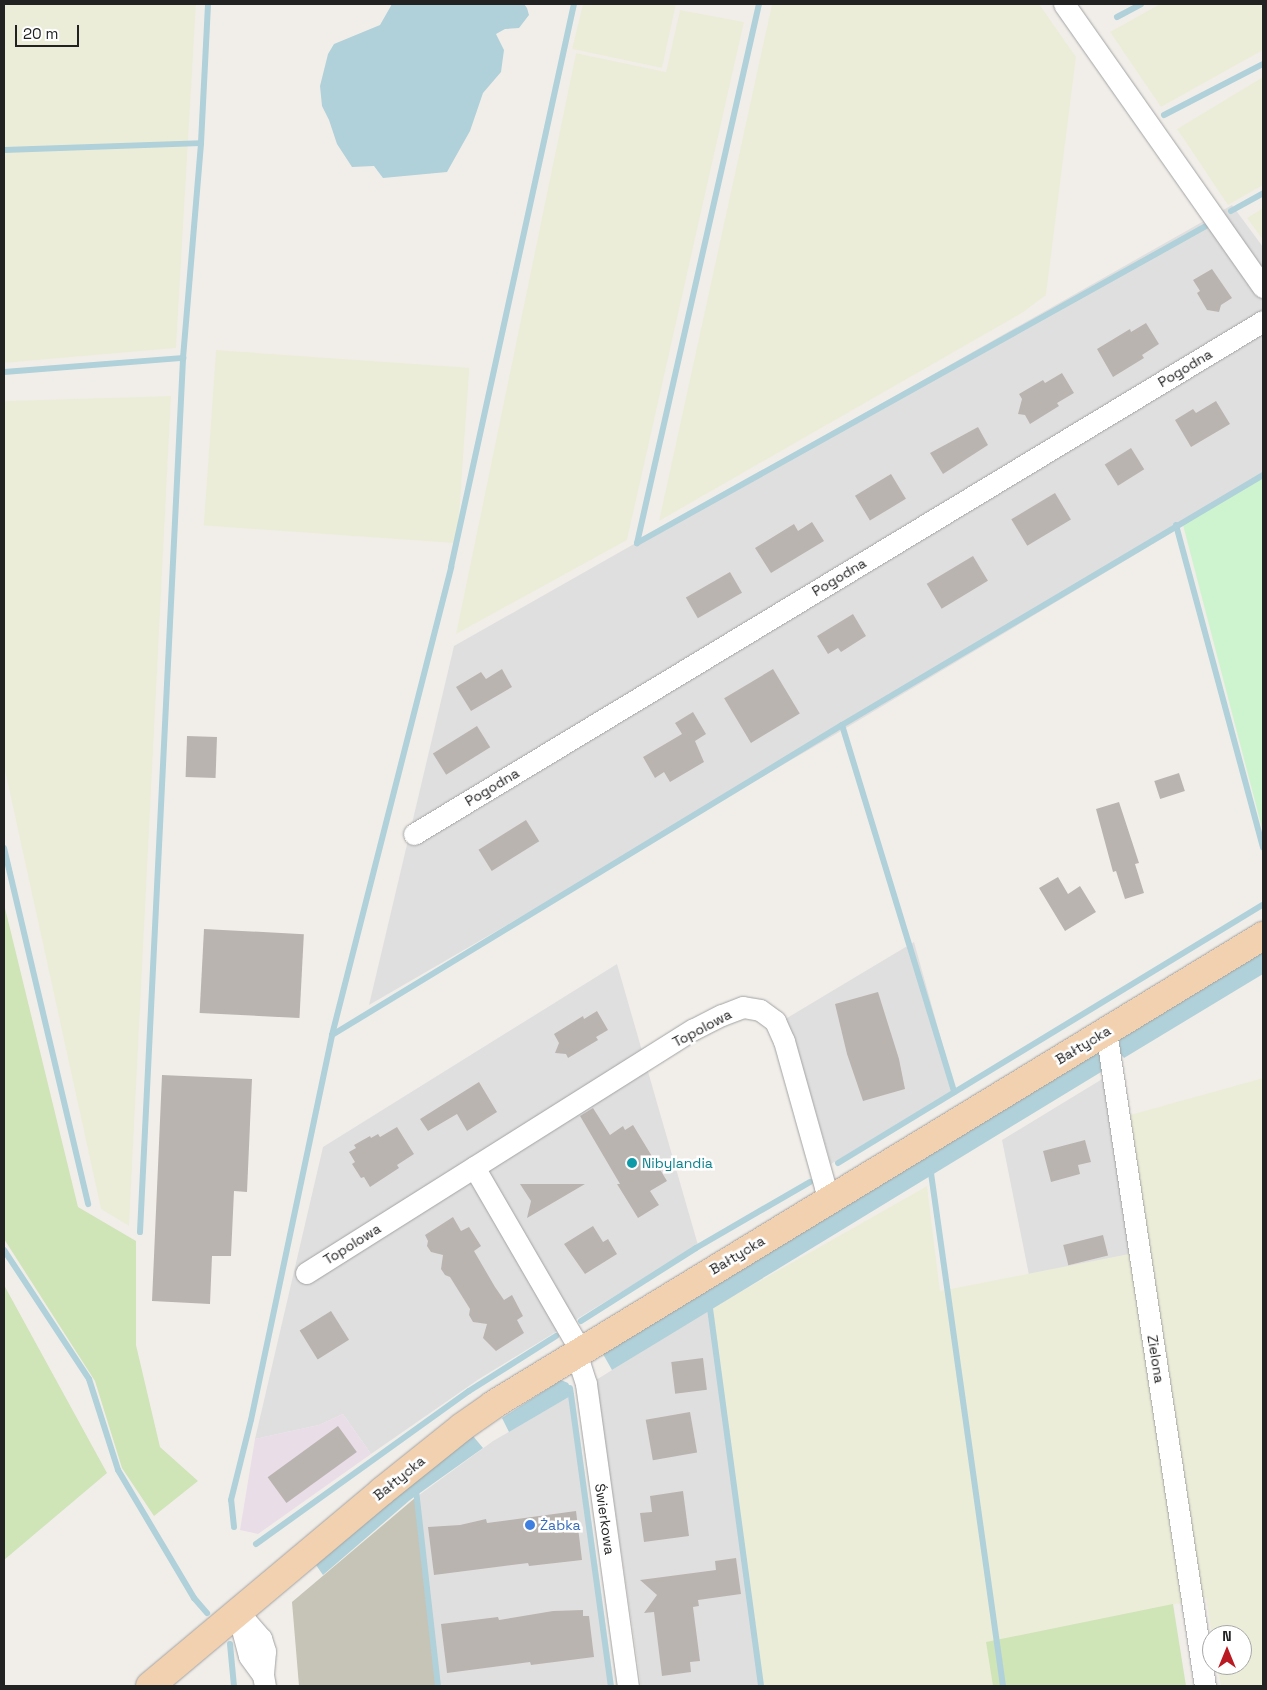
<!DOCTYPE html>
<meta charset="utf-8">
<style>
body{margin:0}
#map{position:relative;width:1267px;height:1690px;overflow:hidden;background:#f1eeea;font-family:"Space Grotesk",sans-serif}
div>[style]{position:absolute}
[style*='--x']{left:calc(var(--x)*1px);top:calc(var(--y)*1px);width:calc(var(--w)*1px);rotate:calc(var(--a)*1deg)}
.residential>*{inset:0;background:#e0dfdf}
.industrial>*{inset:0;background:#e9dde7}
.construction>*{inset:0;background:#c5c4b6}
.farmland>*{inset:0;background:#ecedd8;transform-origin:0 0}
.grass>*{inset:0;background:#cfe4b7}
.park>*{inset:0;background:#cef4cf}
.water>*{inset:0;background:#b0d1d9}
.stream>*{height:6px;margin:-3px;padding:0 3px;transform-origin:3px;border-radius:3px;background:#b0d1d9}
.building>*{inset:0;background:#bab4b0;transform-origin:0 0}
.roads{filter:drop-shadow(0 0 1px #a3a3a3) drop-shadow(0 0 1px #a3a3a3)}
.minor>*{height:21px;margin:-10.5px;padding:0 10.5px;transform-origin:10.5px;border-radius:10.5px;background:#fff}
.major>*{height:28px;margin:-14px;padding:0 14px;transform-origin:14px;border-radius:14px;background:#f1d1af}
.dots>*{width:14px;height:14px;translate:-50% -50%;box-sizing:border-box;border:2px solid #fff;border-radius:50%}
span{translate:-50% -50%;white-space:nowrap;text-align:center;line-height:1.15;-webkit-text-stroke:5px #fff;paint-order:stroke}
.street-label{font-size:14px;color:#222}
.culture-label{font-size:14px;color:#0d838f}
.left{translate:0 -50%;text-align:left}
.shop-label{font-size:14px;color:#366cbe}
.frame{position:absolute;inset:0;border:5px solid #222;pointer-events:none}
.north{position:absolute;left:1202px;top:1625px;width:50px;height:50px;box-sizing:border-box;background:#fff;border:1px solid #a7a7a7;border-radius:50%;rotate:0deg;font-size:14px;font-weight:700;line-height:20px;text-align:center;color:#222}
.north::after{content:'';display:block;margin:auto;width:18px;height:22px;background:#ba1a21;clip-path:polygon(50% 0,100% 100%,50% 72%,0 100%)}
.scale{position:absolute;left:15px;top:25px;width:64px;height:22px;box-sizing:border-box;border:2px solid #222;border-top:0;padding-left:6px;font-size:15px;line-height:18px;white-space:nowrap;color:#222;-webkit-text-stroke:4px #fff;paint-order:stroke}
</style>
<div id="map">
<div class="residential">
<i style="clip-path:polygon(1232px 205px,1263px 247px,1263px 478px,836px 734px,369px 1005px,454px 646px)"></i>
<i style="clip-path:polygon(914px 942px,955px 1089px,831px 1164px,800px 1059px,782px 1021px)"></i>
<i style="clip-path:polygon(617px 964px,698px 1245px,479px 1379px,371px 1454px,343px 1414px,319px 1425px,255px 1439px,323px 1147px)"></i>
<i style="clip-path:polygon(1122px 1067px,1150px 1250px,1029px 1275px,1002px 1140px)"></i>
<i style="clip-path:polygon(712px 1308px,763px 1686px,641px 1686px,596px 1380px)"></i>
<i style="clip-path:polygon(574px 1394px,614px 1686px,437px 1686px,415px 1498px,493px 1441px)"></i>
</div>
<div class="industrial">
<i style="clip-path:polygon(343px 1414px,371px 1454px,258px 1534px,240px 1530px,255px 1439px,319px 1425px)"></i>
</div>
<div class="construction">
<i style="clip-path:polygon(415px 1498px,437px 1686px,299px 1686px,292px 1602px)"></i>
</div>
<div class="farmland">
<i style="clip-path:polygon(4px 4px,196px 4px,176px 348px,4px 363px)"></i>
<i style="clip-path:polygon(583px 4px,676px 4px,662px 68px,572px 49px)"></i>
<i style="clip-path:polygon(772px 4px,1039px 4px,1076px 57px,1046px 295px,1022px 313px,659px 521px)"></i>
<i style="clip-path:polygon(1160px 4px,1263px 4px,1263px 50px,1161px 107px,1110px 32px)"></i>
<i style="clip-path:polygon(680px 10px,744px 22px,627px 540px,456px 634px,576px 53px,666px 72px)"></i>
<i style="clip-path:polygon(1263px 77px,1263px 185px,1228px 205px,1177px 129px)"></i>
<i style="clip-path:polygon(1263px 208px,1263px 240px,1247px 218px)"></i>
<i style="left:216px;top:350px;width:254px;height:176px;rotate:4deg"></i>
<i style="clip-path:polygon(171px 396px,129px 1226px,101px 1209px,4px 766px,4px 401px)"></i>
<i style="clip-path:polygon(1263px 1078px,1263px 1686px,1221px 1686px,1217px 1665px,1242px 1665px,1242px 1635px,1212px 1635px,1206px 1598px,987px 1642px,993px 1686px,763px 1686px,712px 1308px,927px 1186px,940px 1291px,1150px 1250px,1130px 1115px)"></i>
</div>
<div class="grass">
<i style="clip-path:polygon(4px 904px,78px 1207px,136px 1241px,136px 1345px,160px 1447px,198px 1481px,154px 1516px,122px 1468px,95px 1381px,4px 1239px)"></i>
<i style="clip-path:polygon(4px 1285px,107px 1473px,4px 1560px)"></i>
<i style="clip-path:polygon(1173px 1604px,1186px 1686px,993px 1686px,986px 1642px)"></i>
</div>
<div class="park">
<i style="clip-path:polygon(1263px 478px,1263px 832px,1183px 525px)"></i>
</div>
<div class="water">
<i style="clip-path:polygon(392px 4px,524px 4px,527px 8px,529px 15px,519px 28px,505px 29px,496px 34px,504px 50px,501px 72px,483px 93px,470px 131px,447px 172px,383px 178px,374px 166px,352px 167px,337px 144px,329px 120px,322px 106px,320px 86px,328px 54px,334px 44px,380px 25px)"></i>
<i style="clip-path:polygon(1263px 950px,1263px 974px,1124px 1058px,1119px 1052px,1117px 1046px,1119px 1037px)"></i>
<i style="clip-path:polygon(1096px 1050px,1102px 1057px,1106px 1069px,612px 1370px,603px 1354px)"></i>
<i style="clip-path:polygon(561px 1380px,568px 1383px,574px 1394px,509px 1432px,502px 1418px)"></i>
<i style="clip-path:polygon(473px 1436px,483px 1448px,410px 1500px,323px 1575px,316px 1565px,441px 1460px)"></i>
</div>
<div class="stream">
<i style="--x:759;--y:4;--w:553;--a:102.75"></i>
<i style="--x:637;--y:543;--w:651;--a:-29.12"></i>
<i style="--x:1117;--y:17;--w:27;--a:-28"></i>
<i style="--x:1164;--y:115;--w:111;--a:-27.3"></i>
<i style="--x:4;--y:150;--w:197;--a:-2"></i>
<i style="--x:1231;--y:211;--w:37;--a:-29"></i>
<i style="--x:4;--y:372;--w:180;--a:-4.5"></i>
<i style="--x:1176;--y:525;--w:334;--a:74.9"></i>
<i style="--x:842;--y:725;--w:384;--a:73"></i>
<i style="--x:4;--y:848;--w:366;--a:76.7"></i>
<i style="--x:332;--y:1035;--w:597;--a:-31.29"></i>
<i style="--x:842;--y:725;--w:490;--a:-30.7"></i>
<i style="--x:838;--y:1163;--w:497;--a:-31.3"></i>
<i style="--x:930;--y:1166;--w:525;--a:82.01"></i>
<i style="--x:140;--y:1232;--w:875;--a:-87.18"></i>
<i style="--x:183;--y:358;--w:216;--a:-85.2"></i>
<i style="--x:201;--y:143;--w:139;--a:-87.1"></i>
<i style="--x:4;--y:1250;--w:154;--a:56.6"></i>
<i style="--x:89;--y:1379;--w:96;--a:72.3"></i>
<i style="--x:118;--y:1470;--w:149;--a:59.3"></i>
<i style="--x:194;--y:1598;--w:20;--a:49"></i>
<i style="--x:709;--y:1301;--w:388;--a:82.3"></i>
<i style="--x:581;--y:1321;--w:136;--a:-32.4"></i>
<i style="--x:696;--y:1248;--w:132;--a:-30.1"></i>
<i style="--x:570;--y:1388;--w:301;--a:82.2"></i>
<i style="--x:416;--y:1490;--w:197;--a:83.6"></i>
<i style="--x:234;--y:1527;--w:27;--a:-96"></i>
<i style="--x:231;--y:1500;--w:82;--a:-76"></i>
<i style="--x:251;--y:1420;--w:393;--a:-78.1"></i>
<i style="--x:332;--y:1035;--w:483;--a:-75.7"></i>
<i style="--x:451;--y:567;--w:576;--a:-77.68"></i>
<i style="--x:256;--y:1544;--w:262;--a:-35.7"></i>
<i style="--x:469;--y:1391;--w:103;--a:-32.3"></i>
<i style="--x:230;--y:1644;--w:42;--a:84.6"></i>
</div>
<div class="building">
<i style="clip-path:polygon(1212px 269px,1232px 298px,1221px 305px,1219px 312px,1207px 310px,1197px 293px,1200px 291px,1193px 280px)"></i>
<i style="clip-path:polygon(1146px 323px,1159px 344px,1142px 355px,1144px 358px,1113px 377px,1097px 349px,1130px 329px,1131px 332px)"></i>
<i style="clip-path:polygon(1062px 373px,1074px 393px,1057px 403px,1059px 406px,1030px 424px,1025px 415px,1018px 414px,1022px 399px,1019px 394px,1043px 380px,1045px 383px)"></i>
<i style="clip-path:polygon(1216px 401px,1230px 424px,1191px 447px,1175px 420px,1193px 409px,1196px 413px)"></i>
<i style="clip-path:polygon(978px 427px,988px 445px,943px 474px,930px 453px)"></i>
<i style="left:1131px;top:448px;width:25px;height:31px;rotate:58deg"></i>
<i style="left:891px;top:474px;width:29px;height:42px;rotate:59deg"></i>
<i style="left:1055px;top:493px;width:31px;height:51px;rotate:59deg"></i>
<i style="clip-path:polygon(812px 522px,824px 541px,771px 573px,755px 548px,794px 524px,798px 531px)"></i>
<i style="left:973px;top:556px;width:29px;height:54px;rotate:59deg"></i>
<i style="left:730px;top:572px;width:24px;height:51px;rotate:60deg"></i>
<i style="clip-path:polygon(853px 614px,866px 636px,841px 652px,838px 648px,828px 654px,817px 636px)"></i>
<i style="clip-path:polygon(502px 669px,512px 687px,471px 711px,456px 687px,481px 672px,486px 679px)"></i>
<i style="left:773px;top:669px;width:52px;height:57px;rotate:59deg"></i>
<i style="clip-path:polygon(693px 712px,706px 734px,695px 741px,704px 762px,670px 782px,664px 772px,655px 778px,643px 757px,682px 734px,675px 723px)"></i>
<i style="left:477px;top:726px;width:25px;height:52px;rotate:58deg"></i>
<i style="left:187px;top:736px;width:30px;height:41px;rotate:2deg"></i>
<i style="left:1179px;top:773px;width:19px;height:26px;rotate:72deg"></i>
<i style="clip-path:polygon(1119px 802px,1139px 863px,1135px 864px,1144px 893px,1125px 899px,1116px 871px,1113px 872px,1096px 809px)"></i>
<i style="left:526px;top:820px;width:25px;height:56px;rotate:58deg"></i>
<i style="clip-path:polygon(1058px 877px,1068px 894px,1080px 886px,1096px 912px,1065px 931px,1039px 888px)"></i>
<i style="left:204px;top:929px;width:100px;height:84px;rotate:3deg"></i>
<i style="clip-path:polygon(878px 992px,899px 1059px,905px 1089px,863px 1101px,847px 1054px,835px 1004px)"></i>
<i style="clip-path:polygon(597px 1011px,608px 1030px,596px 1037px,598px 1040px,568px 1058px,566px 1054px,555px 1053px,559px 1043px,554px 1034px,583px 1016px,584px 1019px)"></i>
<i style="clip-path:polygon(162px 1075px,252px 1079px,247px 1192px,234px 1191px,231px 1256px,212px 1256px,210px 1304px,152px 1301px)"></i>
<i style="clip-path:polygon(479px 1082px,497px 1112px,467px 1131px,457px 1114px,428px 1131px,420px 1119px)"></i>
<i style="clip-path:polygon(593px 1108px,610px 1135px,623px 1126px,625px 1130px,633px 1125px,667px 1181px,650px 1191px,659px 1205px,638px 1218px,617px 1184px,620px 1184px,580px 1116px)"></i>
<i style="clip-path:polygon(397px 1127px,414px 1154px,397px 1165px,399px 1168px,370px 1187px,364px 1177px,361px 1178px,352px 1164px,355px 1162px,349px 1152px,356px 1148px,354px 1145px,370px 1136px,371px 1138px,378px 1134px,380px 1137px)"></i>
<i style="clip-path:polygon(1085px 1140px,1091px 1162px,1078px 1165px,1080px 1174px,1051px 1182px,1043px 1151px)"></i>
<i style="clip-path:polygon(520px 1184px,585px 1184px,527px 1218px,531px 1201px)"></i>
<i style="clip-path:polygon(453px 1217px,461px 1231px,469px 1227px,481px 1246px,474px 1251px,495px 1287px,504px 1300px,512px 1295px,523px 1316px,517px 1320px,524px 1333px,496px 1351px,483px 1338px,487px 1324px,473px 1322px,469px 1315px,470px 1309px,450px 1277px,445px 1275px,441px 1269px,443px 1255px,431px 1252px,427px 1246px,428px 1241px,425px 1235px)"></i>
<i style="clip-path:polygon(593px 1226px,603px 1242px,608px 1239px,617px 1254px,585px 1274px,564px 1244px)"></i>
<i style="left:1103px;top:1235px;width:21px;height:41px;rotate:76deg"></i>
<i style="left:331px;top:1311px;width:34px;height:37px;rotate:58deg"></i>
<i style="left:703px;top:1358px;width:32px;height:32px;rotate:83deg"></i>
<i style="left:690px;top:1412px;width:41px;height:45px;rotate:80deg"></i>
<i style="left:338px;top:1426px;width:32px;height:87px;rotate:54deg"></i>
<i style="clip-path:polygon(683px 1491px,689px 1536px,644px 1542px,640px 1513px,652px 1512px,650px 1496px)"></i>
<i style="clip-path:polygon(576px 1511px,582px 1560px,529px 1566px,528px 1563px,434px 1575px,428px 1527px,460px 1525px,486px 1519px,487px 1523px)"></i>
<i style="clip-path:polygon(736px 1558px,741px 1594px,698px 1600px,699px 1606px,693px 1607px,700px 1661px,690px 1662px,691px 1672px,662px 1676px,654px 1612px,644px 1613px,657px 1595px,640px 1580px,716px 1570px,715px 1561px)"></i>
<i style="clip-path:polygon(583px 1610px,583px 1616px,589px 1616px,594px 1657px,531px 1665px,530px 1662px,447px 1673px,441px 1624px,498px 1617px,499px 1620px,553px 1611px)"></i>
</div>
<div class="roads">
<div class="minor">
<i style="--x:1064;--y:4;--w:346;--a:54.9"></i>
<i style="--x:414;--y:834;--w:992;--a:-31.14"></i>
<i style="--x:1106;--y:1031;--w:662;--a:81.41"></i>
<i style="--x:474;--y:1167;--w:211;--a:59.9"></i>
<i style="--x:306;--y:1273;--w:458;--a:-32.2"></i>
<i style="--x:694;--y:1029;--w:31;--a:-27"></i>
<i style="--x:722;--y:1015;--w:22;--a:-21"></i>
<i style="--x:743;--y:1007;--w:17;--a:10"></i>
<i style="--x:760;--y:1010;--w:19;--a:36"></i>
<i style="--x:775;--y:1021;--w:22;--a:66"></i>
<i style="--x:784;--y:1041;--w:152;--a:74.3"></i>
<i style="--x:825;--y:1187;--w:12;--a:59"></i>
<i style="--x:574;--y:1354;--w:9;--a:58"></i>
<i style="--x:579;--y:1362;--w:23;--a:72"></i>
<i style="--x:586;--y:1384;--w:305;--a:82.1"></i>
<i style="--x:238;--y:1612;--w:35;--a:49"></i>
<i style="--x:261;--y:1638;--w:14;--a:73"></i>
<i style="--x:265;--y:1651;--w:24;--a:95"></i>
<i style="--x:263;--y:1675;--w:11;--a:80"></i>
<i style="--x:238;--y:1614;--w:43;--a:75.3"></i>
<i style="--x:249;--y:1656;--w:24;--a:54"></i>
</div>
<div class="major">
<i style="--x:150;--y:1686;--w:302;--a:-40"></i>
<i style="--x:381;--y:1492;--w:104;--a:-38.7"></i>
<i style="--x:462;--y:1427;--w:38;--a:-35"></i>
<i style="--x:493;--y:1405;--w:902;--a:-31.35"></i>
</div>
</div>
<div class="dots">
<i style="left:632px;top:1163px;background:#0f9aa8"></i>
<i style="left:530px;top:1525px;background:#3f7fe0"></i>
</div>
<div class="street-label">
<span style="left:1185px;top:368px;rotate:-31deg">Pogodna</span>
<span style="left:839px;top:577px;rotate:-31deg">Pogodna</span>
<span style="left:492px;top:787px;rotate:-31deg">Pogodna</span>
<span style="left:702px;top:1028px;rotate:-28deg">Topolowa</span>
<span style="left:1083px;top:1045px;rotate:-31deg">Bałtycka</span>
<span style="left:352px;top:1244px;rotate:-32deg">Topolowa</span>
<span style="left:737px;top:1255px;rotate:-31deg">Bałtycka</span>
<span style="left:1156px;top:1359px;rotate:81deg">Zielona</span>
<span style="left:399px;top:1478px;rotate:-39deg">Bałtycka</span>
<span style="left:605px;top:1519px;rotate:82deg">Świerkowa</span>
</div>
<div class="culture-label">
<span class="left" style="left:642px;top:1163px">Nibylandia</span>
</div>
<div class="shop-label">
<span class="left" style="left:540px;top:1525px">Żabka</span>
</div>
<div class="frame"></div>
<div class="north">N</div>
<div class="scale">20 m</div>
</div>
